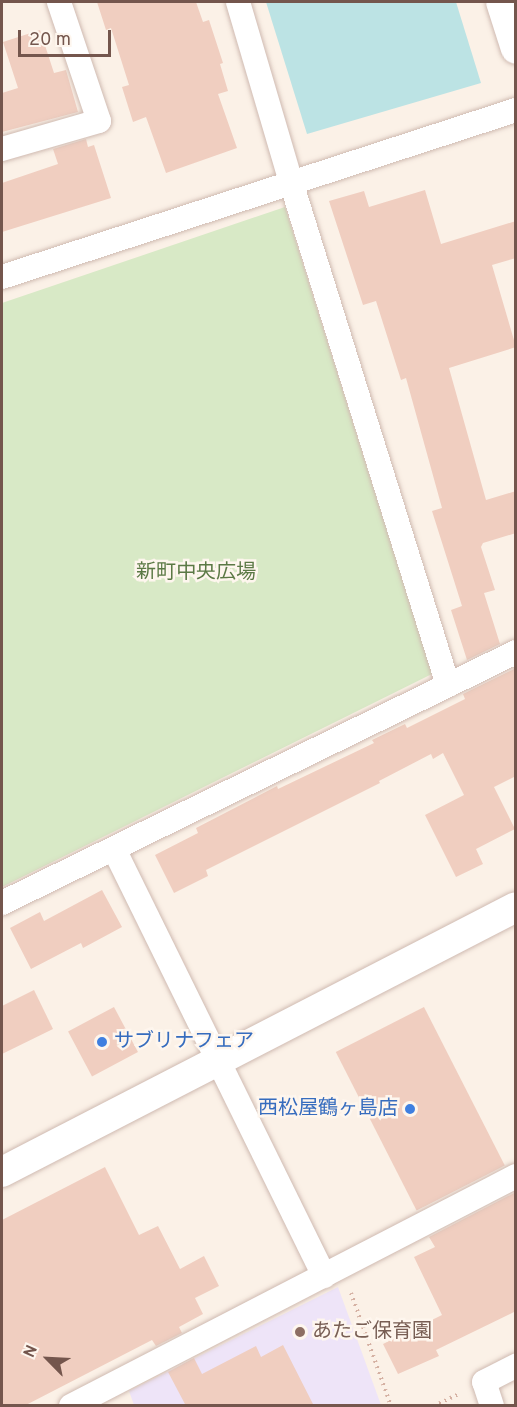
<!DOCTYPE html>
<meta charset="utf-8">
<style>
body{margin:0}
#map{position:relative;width:517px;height:1407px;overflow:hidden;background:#fbf1e7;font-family:Overpass,"Noto Sans JP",sans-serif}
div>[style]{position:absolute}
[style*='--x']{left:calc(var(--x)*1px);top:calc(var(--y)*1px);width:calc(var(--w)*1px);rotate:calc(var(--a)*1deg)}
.education>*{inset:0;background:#eee4f8}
.green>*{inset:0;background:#d8e9c6}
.water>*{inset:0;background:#bce3e4}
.building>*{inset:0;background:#f0cec0;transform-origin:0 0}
.path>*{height:4px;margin-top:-2px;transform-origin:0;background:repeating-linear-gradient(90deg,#d5b1a3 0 1.5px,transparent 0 6px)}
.roads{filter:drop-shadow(0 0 2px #cfbab1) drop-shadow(0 0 2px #cfbab1)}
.minor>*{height:24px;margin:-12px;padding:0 12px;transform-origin:12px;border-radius:12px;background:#fff}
.tertiary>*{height:30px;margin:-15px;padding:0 15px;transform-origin:15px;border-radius:15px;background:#fff}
.dots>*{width:16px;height:16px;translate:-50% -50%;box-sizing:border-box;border:3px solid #fef6ee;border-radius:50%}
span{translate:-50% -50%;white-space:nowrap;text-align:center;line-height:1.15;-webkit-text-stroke:5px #fef6ee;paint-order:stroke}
.park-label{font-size:20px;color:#5b7945}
.shop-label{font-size:20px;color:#366cbe}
.left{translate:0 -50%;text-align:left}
.right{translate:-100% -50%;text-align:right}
.education-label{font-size:20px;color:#785e54}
.frame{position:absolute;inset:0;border:3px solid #74564d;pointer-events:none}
.north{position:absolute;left:18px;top:1329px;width:60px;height:60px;-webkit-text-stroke:4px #fef6ee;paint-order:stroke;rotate:294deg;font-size:16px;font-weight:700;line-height:24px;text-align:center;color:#74564d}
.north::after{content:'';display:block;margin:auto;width:21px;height:27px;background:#74564d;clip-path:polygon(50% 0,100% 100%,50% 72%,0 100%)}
.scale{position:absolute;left:18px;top:30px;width:93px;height:27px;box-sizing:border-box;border:3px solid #74564d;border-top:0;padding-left:8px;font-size:18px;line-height:21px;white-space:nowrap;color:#74564d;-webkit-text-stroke:4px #fef6ee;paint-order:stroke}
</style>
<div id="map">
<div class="education">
<i style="clip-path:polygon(338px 1287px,381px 1405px,134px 1405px,129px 1391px)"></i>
</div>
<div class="green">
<i style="clip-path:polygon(285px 207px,432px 674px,2px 887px,2px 303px)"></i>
</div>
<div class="water">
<i style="clip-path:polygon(266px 2px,456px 2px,481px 83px,307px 134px)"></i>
</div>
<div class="building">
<i style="clip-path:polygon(97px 2px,196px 2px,203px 22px,209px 20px,223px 63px,220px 64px,228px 91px,218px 94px,237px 148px,166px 173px,146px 117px,133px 122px,122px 87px,129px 85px,111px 28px,106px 30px)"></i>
<i style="clip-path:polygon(40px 30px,54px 73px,66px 70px,78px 112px,2px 132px,2px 93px,18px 88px,3px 42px)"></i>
<i style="clip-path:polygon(86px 139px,88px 147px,94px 145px,111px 198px,2px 232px,2px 183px,58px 164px,53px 149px)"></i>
<i style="clip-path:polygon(425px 190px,441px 244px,516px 221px,516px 258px,492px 265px,516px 347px,449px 368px,486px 500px,516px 491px,516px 533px,483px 543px,481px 547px,495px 590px,484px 593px,500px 644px,467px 660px,451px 610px,462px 606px,432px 511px,442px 508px,406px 378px,401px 380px,376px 301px,363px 305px,329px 201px,364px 191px,369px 207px)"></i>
<i style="clip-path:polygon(516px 668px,516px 776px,494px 787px,515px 829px,476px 849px,483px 864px,456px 877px,425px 815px,464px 795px,443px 753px,433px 759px,431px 754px,379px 781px,380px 783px,206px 870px,208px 876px,174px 893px,155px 855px,198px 833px,196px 828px,277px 786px,278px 789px,374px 743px,372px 740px,405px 724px,407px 728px,465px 699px,463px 694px)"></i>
<i style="clip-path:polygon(102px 890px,122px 927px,83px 948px,81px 943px,31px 969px,10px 928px,40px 912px,44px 921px)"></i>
<i style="clip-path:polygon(34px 990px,53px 1029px,2px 1054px,2px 1006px)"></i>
<i style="left:114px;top:1007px;width:51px;height:52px;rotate:62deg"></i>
<i style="left:424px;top:1007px;width:178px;height:99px;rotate:63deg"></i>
<i style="clip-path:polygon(105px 1167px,139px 1235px,158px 1226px,180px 1269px,204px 1256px,219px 1286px,195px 1298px,203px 1314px,179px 1327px,182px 1333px,156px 1346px,152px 1340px,24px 1406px,2px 1406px,2px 1220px)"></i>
<i style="clip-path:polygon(516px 1192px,516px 1311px,436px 1350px,439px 1356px,398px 1374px,383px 1344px,442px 1315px,414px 1257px,435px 1247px,429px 1237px)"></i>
<i style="clip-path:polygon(283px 1345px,314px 1406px,186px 1406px,168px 1372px,194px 1358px,202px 1374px,256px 1346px,261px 1357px)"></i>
</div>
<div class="path">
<i style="--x:351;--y:1293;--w:120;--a:70.5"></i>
<i style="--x:434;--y:1406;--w:28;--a:-26"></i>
</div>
<div class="roads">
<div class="minor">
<i style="--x:238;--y:2;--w:188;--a:73.6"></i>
<i style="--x:291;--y:182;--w:527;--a:72.67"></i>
<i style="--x:2;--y:149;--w:101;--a:-16.1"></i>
<i style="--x:99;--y:121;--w:126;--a:-108.6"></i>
<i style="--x:2;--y:277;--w:540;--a:-18"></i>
<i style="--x:114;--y:849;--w:476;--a:63.8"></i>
<i style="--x:2;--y:903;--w:572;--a:-26.03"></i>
<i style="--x:71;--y:1406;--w:501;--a:-27.33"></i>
<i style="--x:492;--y:1406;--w:25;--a:-108"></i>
<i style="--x:484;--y:1382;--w:36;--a:-27"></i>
</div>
<div class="tertiary">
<i style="--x:501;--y:2;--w:49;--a:72.3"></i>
<i style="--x:2;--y:1172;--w:578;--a:-27.27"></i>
</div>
</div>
<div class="dots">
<i style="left:102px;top:1042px;background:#3f7fe0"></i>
<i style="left:410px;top:1109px;background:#3f7fe0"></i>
<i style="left:300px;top:1332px;background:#8d6e63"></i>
</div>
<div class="park-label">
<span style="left:196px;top:573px">新町中央広場</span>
</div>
<div class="shop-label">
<span class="left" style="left:114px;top:1042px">サブリナフェア</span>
<span class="right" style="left:398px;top:1109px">西松屋鶴ヶ島店</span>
</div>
<div class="education-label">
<span class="left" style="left:312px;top:1332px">あたご保育園</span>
</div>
<div class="frame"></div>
<div class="north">N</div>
<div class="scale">20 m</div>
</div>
